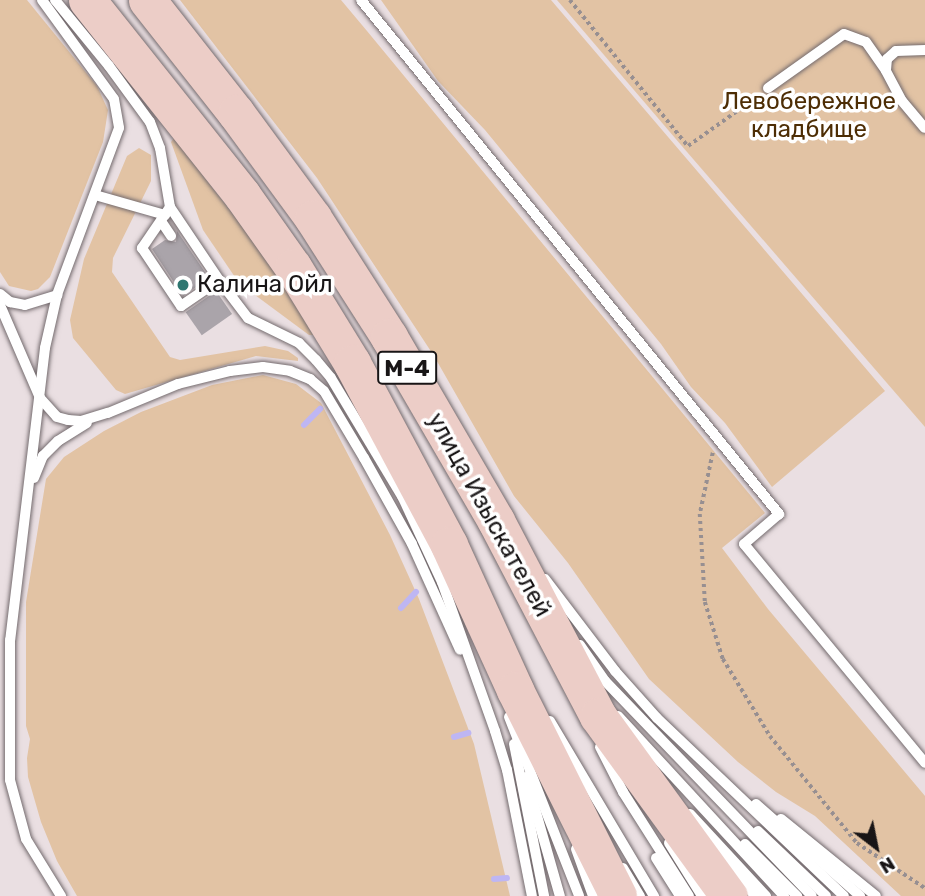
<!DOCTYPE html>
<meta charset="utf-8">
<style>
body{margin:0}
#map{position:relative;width:925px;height:896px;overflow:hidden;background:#eadfe2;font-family:Rubik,sans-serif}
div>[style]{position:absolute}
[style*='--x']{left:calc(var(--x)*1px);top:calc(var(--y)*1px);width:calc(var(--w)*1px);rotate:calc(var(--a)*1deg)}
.green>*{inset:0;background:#e2c3a4}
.stream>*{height:6px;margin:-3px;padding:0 3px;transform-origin:3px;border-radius:3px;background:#beb6f3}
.building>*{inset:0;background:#aaa4aa;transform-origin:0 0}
.path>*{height:3.5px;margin-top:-1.75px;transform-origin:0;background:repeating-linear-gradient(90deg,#978f91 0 3.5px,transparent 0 7px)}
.roads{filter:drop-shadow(0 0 2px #746b6e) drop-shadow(0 0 2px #746b6e)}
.lane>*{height:10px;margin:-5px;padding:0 5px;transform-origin:5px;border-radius:5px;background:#fff}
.highway>*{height:37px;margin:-18.5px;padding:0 18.5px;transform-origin:18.5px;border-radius:18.5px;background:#eccdc7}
.dots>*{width:19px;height:19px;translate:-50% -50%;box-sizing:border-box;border:4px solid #fff;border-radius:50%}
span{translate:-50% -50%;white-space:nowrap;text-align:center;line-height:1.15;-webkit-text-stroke:7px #fff;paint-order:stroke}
.shield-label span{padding:2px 5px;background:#fff;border:2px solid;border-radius:5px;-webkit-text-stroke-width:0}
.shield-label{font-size:23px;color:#181516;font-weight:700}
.park-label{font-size:24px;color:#4d2d04}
.poi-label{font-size:24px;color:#181516}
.left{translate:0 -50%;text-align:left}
.street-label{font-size:24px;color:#181516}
.north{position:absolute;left:841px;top:812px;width:70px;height:70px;-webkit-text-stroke:5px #fff;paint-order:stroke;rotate:148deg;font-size:19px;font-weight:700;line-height:28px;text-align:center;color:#181516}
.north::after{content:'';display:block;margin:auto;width:24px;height:32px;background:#181516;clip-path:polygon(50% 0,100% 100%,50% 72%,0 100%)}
</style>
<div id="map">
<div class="green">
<i style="clip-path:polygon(0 0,27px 0,97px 86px,108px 110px,103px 142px,50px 277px,38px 289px,31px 291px,9px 286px,0 272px)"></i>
<i style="clip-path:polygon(180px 0,341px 0,367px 31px,765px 513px,722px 548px,768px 609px,925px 796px,925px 896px,901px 896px,815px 816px,776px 792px,738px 762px,649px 679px,568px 563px,514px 496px,434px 356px,317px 178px)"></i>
<i style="clip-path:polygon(381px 0,551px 0,885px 391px,772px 487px,725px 423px,691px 387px,661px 344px,485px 130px,438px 81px)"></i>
<i style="clip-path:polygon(557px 0,925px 0,925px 427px,681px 145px)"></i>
<i style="clip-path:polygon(174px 138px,274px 267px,313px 335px,309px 335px,239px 283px,203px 230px,171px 142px)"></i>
<i style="clip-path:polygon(139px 148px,151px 155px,151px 181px,113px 258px,112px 272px,170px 357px,180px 360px,265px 346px,288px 351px,298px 358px,298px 361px,256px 356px,125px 394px,116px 390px,73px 338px,70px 320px,84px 259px,127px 156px)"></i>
<i style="clip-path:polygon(263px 375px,296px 384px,321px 403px,390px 535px,419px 599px,474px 744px,510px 896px,77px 896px,57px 861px,41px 822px,28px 777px,27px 758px,30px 739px,26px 726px,26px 602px,46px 479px,64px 457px,104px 431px,141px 412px,212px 385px)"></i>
</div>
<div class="stream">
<i style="--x:304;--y:425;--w:23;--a:-45"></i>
<i style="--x:401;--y:608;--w:22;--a:-47"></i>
<i style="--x:454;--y:737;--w:15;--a:-16"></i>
<i style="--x:494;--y:879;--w:13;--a:-4"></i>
</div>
<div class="building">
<i style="clip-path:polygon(177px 231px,209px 278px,183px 296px,152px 249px,165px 240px,176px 242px)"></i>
<i style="left:216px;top:291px;width:28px;height:37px;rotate:55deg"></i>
</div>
<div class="path">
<i style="--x:570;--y:0;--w:188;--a:51.1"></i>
<i style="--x:688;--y:146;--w:86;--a:-35.5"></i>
<i style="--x:713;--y:453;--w:62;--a:102"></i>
<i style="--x:700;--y:514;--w:88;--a:86.7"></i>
<i style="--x:705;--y:602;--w:60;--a:72.5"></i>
<i style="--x:723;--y:659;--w:90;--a:58.6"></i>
<i style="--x:770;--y:736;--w:138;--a:50.9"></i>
<i style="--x:857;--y:843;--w:82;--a:33.5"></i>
</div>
<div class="roads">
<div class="lane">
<i style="--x:42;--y:0;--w:122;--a:54"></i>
<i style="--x:114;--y:99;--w:29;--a:80"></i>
<i style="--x:119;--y:128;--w:178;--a:110.4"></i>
<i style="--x:57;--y:295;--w:54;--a:102.8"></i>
<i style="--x:45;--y:348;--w:294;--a:96.8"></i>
<i style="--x:10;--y:640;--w:140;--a:90"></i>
<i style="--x:10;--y:780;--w:61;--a:74.8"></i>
<i style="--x:26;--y:839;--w:67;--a:58.4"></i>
<i style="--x:55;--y:0;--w:85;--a:50.7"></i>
<i style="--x:109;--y:66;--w:69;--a:53.8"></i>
<i style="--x:150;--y:122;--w:28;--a:69"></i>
<i style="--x:160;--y:148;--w:60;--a:80.4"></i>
<i style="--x:170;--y:207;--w:88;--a:56.1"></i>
<i style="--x:219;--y:280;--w:48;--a:52.7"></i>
<i style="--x:248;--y:318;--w:57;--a:26.1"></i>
<i style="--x:299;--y:343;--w:24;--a:45"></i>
<i style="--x:316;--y:360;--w:23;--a:50"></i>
<i style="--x:331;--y:378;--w:138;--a:59"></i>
<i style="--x:402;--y:496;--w:95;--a:65.1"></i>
<i style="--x:442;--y:582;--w:158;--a:70.4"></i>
<i style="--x:495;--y:731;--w:41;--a:72.9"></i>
<i style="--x:507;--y:770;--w:128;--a:78.8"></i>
<i style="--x:361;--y:0;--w:663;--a:50.88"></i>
<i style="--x:779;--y:514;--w:46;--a:139.4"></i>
<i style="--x:744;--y:544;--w:284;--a:50.4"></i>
<i style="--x:886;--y:70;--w:11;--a:-85"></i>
<i style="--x:887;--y:59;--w:12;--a:-42"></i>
<i style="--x:896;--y:51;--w:29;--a:-2"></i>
<i style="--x:768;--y:88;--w:93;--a:-35.4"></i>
<i style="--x:844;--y:34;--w:23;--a:20"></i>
<i style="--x:866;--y:42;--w:35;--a:55"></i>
<i style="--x:886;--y:71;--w:34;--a:62"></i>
<i style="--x:902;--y:101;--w:35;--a:50"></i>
<i style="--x:95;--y:195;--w:73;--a:15.9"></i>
<i style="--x:170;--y:207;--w:50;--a:124.3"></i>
<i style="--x:142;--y:248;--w:70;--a:56.1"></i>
<i style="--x:181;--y:306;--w:46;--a:-34.4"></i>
<i style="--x:161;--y:221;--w:18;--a:56"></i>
<i style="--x:0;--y:294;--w:13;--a:39"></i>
<i style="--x:10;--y:302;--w:15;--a:11"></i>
<i style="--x:25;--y:305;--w:34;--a:-17"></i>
<i style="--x:0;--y:305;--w:101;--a:66.7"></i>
<i style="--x:40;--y:398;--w:25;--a:48"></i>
<i style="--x:57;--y:417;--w:11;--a:15"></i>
<i style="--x:68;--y:420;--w:13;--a:4"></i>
<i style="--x:81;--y:421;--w:28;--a:-17"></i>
<i style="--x:108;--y:413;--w:76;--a:-22.5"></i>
<i style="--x:178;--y:384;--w:54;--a:-14"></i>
<i style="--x:230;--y:371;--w:33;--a:-7"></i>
<i style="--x:263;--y:367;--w:27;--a:8"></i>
<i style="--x:290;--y:371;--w:22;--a:22"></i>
<i style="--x:310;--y:379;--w:18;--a:41"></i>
<i style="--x:324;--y:391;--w:78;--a:59.2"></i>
<i style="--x:364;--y:458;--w:98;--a:60.8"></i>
<i style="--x:412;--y:544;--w:116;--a:65.6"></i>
<i style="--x:34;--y:478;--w:24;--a:-68"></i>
<i style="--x:43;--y:456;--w:21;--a:-45"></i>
<i style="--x:58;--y:441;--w:34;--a:-32"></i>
<i style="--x:545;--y:579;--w:116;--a:52.7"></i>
<i style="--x:615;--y:671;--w:63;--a:48.2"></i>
<i style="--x:657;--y:718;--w:258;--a:43.6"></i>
<i style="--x:580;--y:645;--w:44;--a:55.2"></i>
<i style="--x:605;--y:681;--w:298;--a:46.1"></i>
<i style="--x:618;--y:716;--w:245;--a:47.3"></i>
<i style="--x:509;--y:717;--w:192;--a:68.6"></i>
<i style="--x:550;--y:721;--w:204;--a:59.3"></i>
<i style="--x:514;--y:744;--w:155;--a:78.8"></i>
<i style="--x:600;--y:747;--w:51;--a:62.9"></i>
<i style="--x:623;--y:792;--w:123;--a:57.6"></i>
<i style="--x:526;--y:777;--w:124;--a:74.1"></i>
<i style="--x:756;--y:804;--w:139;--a:41.5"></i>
<i style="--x:690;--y:814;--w:112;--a:47.2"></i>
<i style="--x:781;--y:819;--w:122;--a:39"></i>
<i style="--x:758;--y:831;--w:94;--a:43.7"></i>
<i style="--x:669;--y:843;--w:62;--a:58.1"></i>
<i style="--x:745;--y:844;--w:74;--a:45"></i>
<i style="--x:576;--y:849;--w:50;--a:70.1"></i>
<i style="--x:656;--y:858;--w:45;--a:57.7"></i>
<i style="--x:724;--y:859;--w:48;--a:50"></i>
<i style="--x:623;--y:868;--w:33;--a:59"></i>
</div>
<div class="highway">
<i style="--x:87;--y:0;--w:249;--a:51.5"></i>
<i style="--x:242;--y:195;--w:88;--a:54.7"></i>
<i style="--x:293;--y:267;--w:113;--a:58.4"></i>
<i style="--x:352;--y:363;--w:206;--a:61.9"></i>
<i style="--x:449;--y:545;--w:159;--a:65.5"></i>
<i style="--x:515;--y:690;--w:230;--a:63.4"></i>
<i style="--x:147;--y:0;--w:144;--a:51.8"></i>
<i style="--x:236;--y:113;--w:130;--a:53.7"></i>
<i style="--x:313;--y:218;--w:141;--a:57.4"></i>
<i style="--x:389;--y:337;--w:213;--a:59.8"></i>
<i style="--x:496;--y:521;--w:220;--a:62.4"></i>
<i style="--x:598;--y:716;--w:223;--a:54"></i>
</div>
</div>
<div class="dots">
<i style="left:183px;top:285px;background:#2e7670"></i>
</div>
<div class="shield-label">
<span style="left:407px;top:368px">М-4</span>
</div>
<div class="park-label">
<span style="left:809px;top:116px">Левобережное<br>кладбище</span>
</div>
<div class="poi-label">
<span class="left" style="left:197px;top:285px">Калина Ойл</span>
</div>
<div class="street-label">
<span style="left:489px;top:515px;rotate:61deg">улица Изыскателей</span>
</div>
<div class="north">N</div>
</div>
